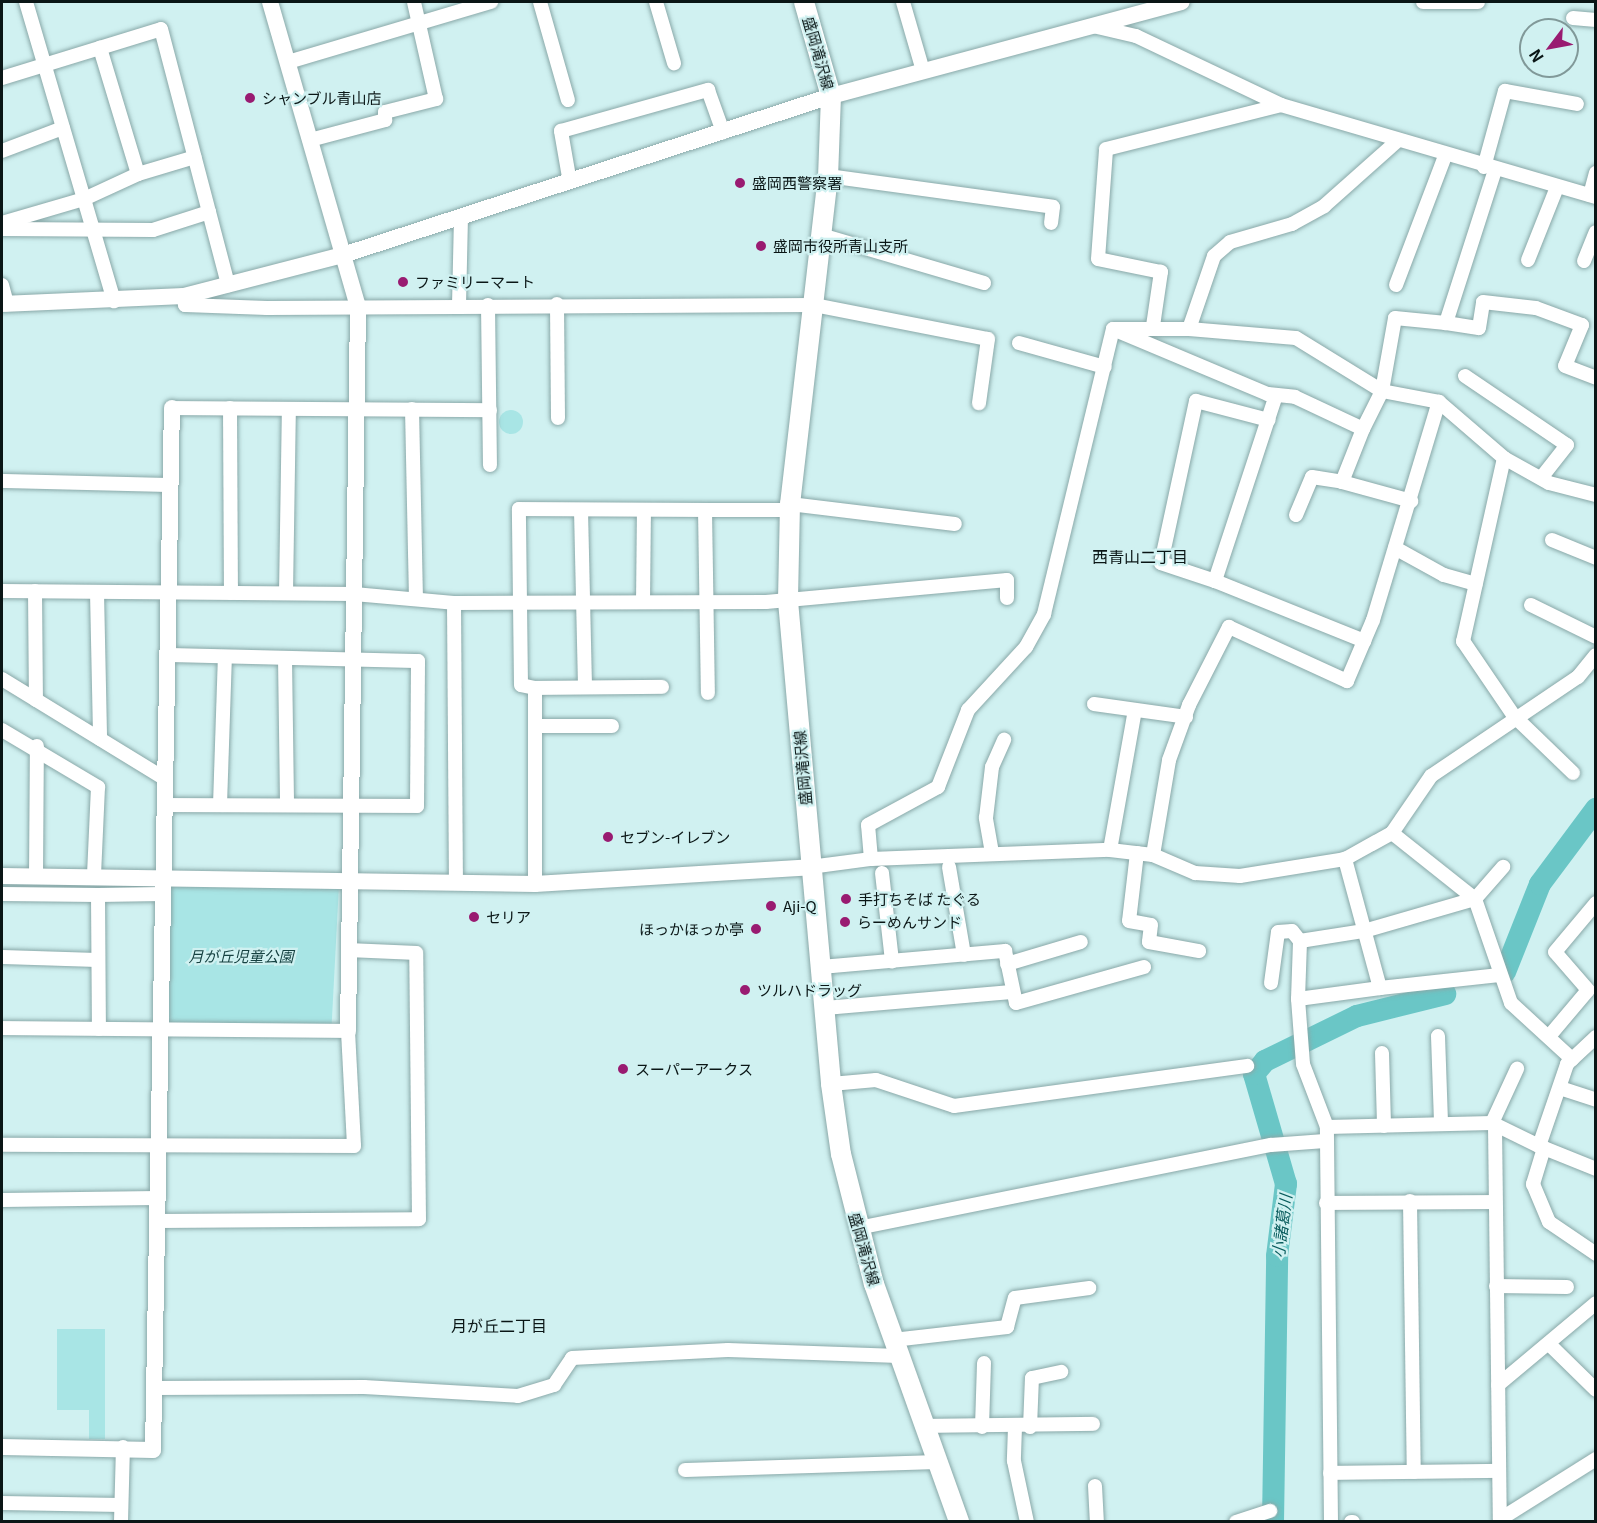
<!DOCTYPE html>
<meta charset="utf-8">
<style>
body{margin:0}
#map{position:relative;width:1597px;height:1523px;overflow:hidden;background:#d0f1f1;font-family:Georgia,"Noto Sans JP",serif}
div>[style]{position:absolute}
[style*='--x']{left:calc(var(--x)*1px);top:calc(var(--y)*1px);width:calc(var(--w)*1px);rotate:calc(var(--a)*1deg)}
.green>*{inset:0;background:#a8e5e5;transform-origin:0 0}
.round{border-radius:50%}
.river>*{height:22px;margin:-11px;padding:0 11px;transform-origin:11px;border-radius:11px;background:#6ac6c6}
.roads{filter:drop-shadow(0 0 2px #89a8a8) drop-shadow(0 0 2px #89a8a8)}
.minor>*{height:14px;margin:-7px;padding:0 7px;transform-origin:7px;border-radius:7px;background:#fff}
.tertiary>*{height:16px;margin:-8px;padding:0 8px;transform-origin:8px;border-radius:8px;background:#fff}
.secondary>*{height:20px;margin:-10px;padding:0 10px;transform-origin:10px;border-radius:10px;background:#fff}
.dots>*{width:16px;height:16px;translate:-50% -50%;box-sizing:border-box;border:3px solid #d0f1f1;border-radius:50%}
span{translate:-50% -50%;white-space:nowrap;text-align:center;line-height:1.15;-webkit-text-stroke:4.5px #d0f1f1;paint-order:stroke}
.street-label{font-size:15px;color:#0a1616}
.poi-label{font-size:15px;color:#0a1616}
.left{translate:0 -50%;text-align:left}
.right{translate:-100% -50%;text-align:right}
.park-label{font-size:15px;color:#164242;font-style:italic}
.neighbourhood-label{font-size:16px;color:#0a1616}
.water-label{font-size:16px;color:#085b5c;font-style:italic}
.frame{position:absolute;inset:0;border:3px solid #0a1616;pointer-events:none}
.north{position:absolute;left:1519px;top:18px;width:60px;height:60px;box-sizing:border-box;background:#d0f1f1;border:2px solid #819999;border-radius:50%;rotate:238deg;font-size:16px;font-weight:700;line-height:24px;text-align:center;color:#0a1616}
.north::after{content:'';display:block;margin:auto;width:21px;height:27px;background:#991b71;clip-path:polygon(50% 0,100% 100%,50% 72%,0 100%)}
</style>
<div id="map">
<div class="green">
<i class="round" style="left:499px;top:410px;width:24px;height:24px"></i>
<i style="left:168px;top:880px;width:171px;height:149px;rotate:3deg"></i>
<i style="clip-path:polygon(57px 1329px,105px 1329px,105px 1439px,89px 1439px,89px 1410px,57px 1410px)"></i>
</div>
<div class="river">
<i style="--x:1505;--y:972;--w:95;--a:-68.3"></i>
<i style="--x:1540;--y:884;--w:94;--a:-53.3"></i>
<i style="--x:1273;--y:1522;--w:266;--a:-89.1"></i>
<i style="--x:1277;--y:1256;--w:73;--a:-82.9"></i>
<i style="--x:1286;--y:1184;--w:115;--a:-106.2"></i>
<i style="--x:1254;--y:1074;--w:17;--a:-50"></i>
<i style="--x:1265;--y:1061;--w:102;--a:-26.1"></i>
<i style="--x:1357;--y:1016;--w:91;--a:-14"></i>
</div>
<div class="roads">
<div class="minor">
<i style="--x:26;--y:2;--w:312;--a:73.6"></i>
<i style="--x:540;--y:2;--w:102;--a:74.1"></i>
<i style="--x:656;--y:2;--w:64;--a:73.6"></i>
<i style="--x:903;--y:2;--w:72;--a:73.8"></i>
<i style="--x:1423;--y:2;--w:55;--a:0"></i>
<i style="--x:1573;--y:18;--w:23;--a:5"></i>
<i style="--x:1093;--y:26;--w:44;--a:13.1"></i>
<i style="--x:1136;--y:36;--w:161;--a:25.4"></i>
<i style="--x:1281;--y:105;--w:328;--a:16.3"></i>
<i style="--x:288;--y:62;--w:212;--a:-16.5"></i>
<i style="--x:2;--y:78;--w:166;--a:-17.1"></i>
<i style="--x:161;--y:29;--w:265;--a:75.3"></i>
<i style="--x:310;--y:140;--w:78;--a:-14.9"></i>
<i style="--x:385;--y:120;--w:8;--a:-90"></i>
<i style="--x:385;--y:112;--w:53;--a:-14.3"></i>
<i style="--x:436;--y:99;--w:99;--a:-102.8"></i>
<i style="--x:2;--y:151;--w:65;--a:-20.7"></i>
<i style="--x:1484;--y:167;--w:79;--a:-74.6"></i>
<i style="--x:1505;--y:91;--w:73;--a:10.2"></i>
<i style="--x:1495;--y:170;--w:161;--a:107.8"></i>
<i style="--x:1446;--y:323;--w:33;--a:9"></i>
<i style="--x:1479;--y:328;--w:26;--a:-81"></i>
<i style="--x:1483;--y:302;--w:53;--a:6.5"></i>
<i style="--x:1536;--y:308;--w:49;--a:20.3"></i>
<i style="--x:1582;--y:325;--w:44;--a:112.5"></i>
<i style="--x:1565;--y:366;--w:33;--a:21"></i>
<i style="--x:138;--y:174;--w:59;--a:-16.6"></i>
<i style="--x:828;--y:176;--w:227;--a:7.8"></i>
<i style="--x:1053;--y:207;--w:16;--a:97"></i>
<i style="--x:569;--y:177;--w:47;--a:-99.9"></i>
<i style="--x:561;--y:131;--w:153;--a:-15.6"></i>
<i style="--x:708;--y:90;--w:45;--a:70.3"></i>
<i style="--x:1590;--y:195;--w:23;--a:-75"></i>
<i style="--x:2;--y:223;--w:85;--a:-16.3"></i>
<i style="--x:84;--y:199;--w:60;--a:-24.8"></i>
<i style="--x:138;--y:174;--w:132;--a:-106.8"></i>
<i style="--x:2;--y:229;--w:151;--a:0.4"></i>
<i style="--x:153;--y:230;--w:59;--a:-17.8"></i>
<i style="--x:821;--y:235;--w:170;--a:16.4"></i>
<i style="--x:1528;--y:260;--w:79;--a:-68.3"></i>
<i style="--x:1584;--y:261;--w:31;--a:-68"></i>
<i style="--x:2;--y:285;--w:20;--a:75"></i>
<i style="--x:1396;--y:285;--w:138;--a:-69.2"></i>
<i style="--x:184;--y:296;--w:9;--a:84"></i>
<i style="--x:185;--y:305;--w:82;--a:2.1"></i>
<i style="--x:267;--y:308;--w:547;--a:-0.31"></i>
<i style="--x:814;--y:305;--w:177;--a:11.1"></i>
<i style="--x:988;--y:339;--w:65;--a:98"></i>
<i style="--x:557;--y:304;--w:114;--a:89.5"></i>
<i style="--x:459;--y:305;--w:88;--a:-88.7"></i>
<i style="--x:488;--y:305;--w:160;--a:89.3"></i>
<i style="--x:1153;--y:326;--w:55;--a:-81.6"></i>
<i style="--x:1161;--y:272;--w:64;--a:-168.3"></i>
<i style="--x:1098;--y:259;--w:110;--a:-85.8"></i>
<i style="--x:1106;--y:149;--w:180;--a:-14.1"></i>
<i style="--x:1113;--y:329;--w:168;--a:22.8"></i>
<i style="--x:1268;--y:394;--w:27;--a:6"></i>
<i style="--x:1295;--y:397;--w:75;--a:25.2"></i>
<i style="--x:1363;--y:429;--w:42;--a:-63.4"></i>
<i style="--x:1382;--y:391;--w:58;--a:10.9"></i>
<i style="--x:1439;--y:402;--w:86;--a:40.7"></i>
<i style="--x:1504;--y:458;--w:51;--a:29.1"></i>
<i style="--x:1549;--y:483;--w:49;--a:14.3"></i>
<i style="--x:1113;--y:329;--w:76;--a:0"></i>
<i style="--x:1189;--y:329;--w:77;--a:-71.1"></i>
<i style="--x:1214;--y:256;--w:21;--a:-41"></i>
<i style="--x:1230;--y:242;--w:65;--a:-16.2"></i>
<i style="--x:1292;--y:224;--w:37;--a:-29"></i>
<i style="--x:1324;--y:206;--w:96;--a:-41.6"></i>
<i style="--x:1189;--y:329;--w:107;--a:4.8"></i>
<i style="--x:1296;--y:338;--w:101;--a:31.6"></i>
<i style="--x:1382;--y:391;--w:74;--a:-79.9"></i>
<i style="--x:1395;--y:318;--w:51;--a:5.6"></i>
<i style="--x:1019;--y:343;--w:89;--a:15.6"></i>
<i style="--x:1465;--y:376;--w:123;--a:34.1"></i>
<i style="--x:1567;--y:445;--w:42;--a:128.2"></i>
<i style="--x:1276;--y:395;--w:196;--a:108.2"></i>
<i style="--x:1215;--y:581;--w:161;--a:21.9"></i>
<i style="--x:172;--y:408;--w:318;--a:0.4"></i>
<i style="--x:230;--y:408;--w:185;--a:89.7"></i>
<i style="--x:412;--y:409;--w:189;--a:88.8"></i>
<i style="--x:1504;--y:458;--w:188;--a:102.6"></i>
<i style="--x:1463;--y:641;--w:91;--a:55.8"></i>
<i style="--x:1514;--y:716;--w:82;--a:44"></i>
<i style="--x:2;--y:481;--w:169;--a:1.4"></i>
<i style="--x:1342;--y:482;--w:72;--a:15.4"></i>
<i style="--x:790;--y:504;--w:166;--a:6.9"></i>
<i style="--x:581;--y:510;--w:177;--a:88.7"></i>
<i style="--x:705;--y:510;--w:84;--a:0"></i>
<i style="--x:1296;--y:515;--w:41;--a:-67.2"></i>
<i style="--x:1312;--y:477;--w:30;--a:9"></i>
<i style="--x:1342;--y:482;--w:57;--a:-68.4"></i>
<i style="--x:1552;--y:540;--w:48;--a:22.2"></i>
<i style="--x:1395;--y:548;--w:56;--a:28.9"></i>
<i style="--x:1444;--y:575;--w:33;--a:16"></i>
<i style="--x:1215;--y:581;--w:57;--a:-161.6"></i>
<i style="--x:1161;--y:563;--w:166;--a:-77.8"></i>
<i style="--x:1196;--y:401;--w:75;--a:14.6"></i>
<i style="--x:2;--y:591;--w:352;--a:0.5"></i>
<i style="--x:354;--y:594;--w:100;--a:5.1"></i>
<i style="--x:454;--y:603;--w:312;--a:-0.2"></i>
<i style="--x:766;--y:602;--w:242;--a:-5.2"></i>
<i style="--x:1007;--y:580;--w:18;--a:90"></i>
<i style="--x:35;--y:591;--w:109;--a:89.5"></i>
<i style="--x:97;--y:592;--w:147;--a:88.8"></i>
<i style="--x:286;--y:593;--w:184;--a:-89.1"></i>
<i style="--x:643;--y:602;--w:92;--a:-89.4"></i>
<i style="--x:454;--y:603;--w:278;--a:89.6"></i>
<i style="--x:1531;--y:605;--w:72;--a:26.2"></i>
<i style="--x:285;--y:658;--w:147;--a:89.2"></i>
<i style="--x:2;--y:679;--w:191;--a:31.5"></i>
<i style="--x:535;--y:688;--w:14;--a:-168"></i>
<i style="--x:521;--y:685;--w:176;--a:-90.7"></i>
<i style="--x:519;--y:509;--w:186;--a:0.3"></i>
<i style="--x:705;--y:510;--w:183;--a:89.1"></i>
<i style="--x:1094;--y:704;--w:93;--a:8"></i>
<i style="--x:535;--y:726;--w:77;--a:0"></i>
<i style="--x:2;--y:730;--w:112;--a:30.7"></i>
<i style="--x:98;--y:787;--w:89;--a:92.6"></i>
<i style="--x:165;--y:805;--w:252;--a:0.2"></i>
<i style="--x:417;--y:806;--w:145;--a:-89.6"></i>
<i style="--x:418;--y:661;--w:251;--a:-178.6"></i>
<i style="--x:220;--y:805;--w:148;--a:-88.1"></i>
<i style="--x:1392;--y:833;--w:106;--a:38.5"></i>
<i style="--x:1475;--y:899;--w:110;--a:70.9"></i>
<i style="--x:1511;--y:1003;--w:83;--a:42.6"></i>
<i style="--x:1110;--y:850;--w:142;--a:-79.9"></i>
<i style="--x:992;--y:853;--w:36;--a:-100"></i>
<i style="--x:986;--y:818;--w:51;--a:-83.3"></i>
<i style="--x:992;--y:767;--w:30;--a:-66"></i>
<i style="--x:1137;--y:853;--w:68;--a:96.7"></i>
<i style="--x:1129;--y:921;--w:22;--a:10"></i>
<i style="--x:1151;--y:925;--w:17;--a:97"></i>
<i style="--x:1149;--y:942;--w:51;--a:10.2"></i>
<i style="--x:1153;--y:855;--w:96;--a:-80.4"></i>
<i style="--x:1169;--y:760;--w:59;--a:-70"></i>
<i style="--x:1189;--y:705;--w:88;--a:-62.9"></i>
<i style="--x:1229;--y:627;--w:130;--a:24.6"></i>
<i style="--x:1347;--y:681;--w:66;--a:-66.9"></i>
<i style="--x:1373;--y:620;--w:228;--a:-73.2"></i>
<i style="--x:871;--y:859;--w:34;--a:-95"></i>
<i style="--x:868;--y:825;--w:80;--a:-28.5"></i>
<i style="--x:938;--y:787;--w:83;--a:-68.7"></i>
<i style="--x:968;--y:710;--w:86;--a:-47.4"></i>
<i style="--x:1026;--y:647;--w:38;--a:-61"></i>
<i style="--x:1044;--y:614;--w:293;--a:-76.4"></i>
<i style="--x:810;--y:867;--w:62;--a:-7.5"></i>
<i style="--x:871;--y:859;--w:239;--a:-2.2"></i>
<i style="--x:1110;--y:850;--w:43;--a:6.6"></i>
<i style="--x:1153;--y:855;--w:46;--a:23.2"></i>
<i style="--x:1195;--y:873;--w:45;--a:3.8"></i>
<i style="--x:1240;--y:876;--w:106;--a:-9.2"></i>
<i style="--x:1345;--y:859;--w:54;--a:-29"></i>
<i style="--x:1392;--y:833;--w:69;--a:-55.6"></i>
<i style="--x:1431;--y:776;--w:177;--a:-34"></i>
<i style="--x:1578;--y:677;--w:28;--a:-51"></i>
<i style="--x:949;--y:867;--w:89;--a:80.3"></i>
<i style="--x:882;--y:873;--w:89;--a:83.5"></i>
<i style="--x:36;--y:876;--w:130;--a:-89.6"></i>
<i style="--x:535;--y:884;--w:196;--a:-90"></i>
<i style="--x:535;--y:688;--w:127;--a:-0.5"></i>
<i style="--x:2;--y:894;--w:96;--a:0.6"></i>
<i style="--x:98;--y:895;--w:134;--a:89.6"></i>
<i style="--x:98;--y:895;--w:65;--a:-0.9"></i>
<i style="--x:2;--y:957;--w:96;--a:1.8"></i>
<i style="--x:1007;--y:964;--w:77;--a:-16.6"></i>
<i style="--x:821;--y:967;--w:185;--a:-5"></i>
<i style="--x:1005;--y:951;--w:53;--a:78.1"></i>
<i style="--x:1016;--y:1003;--w:133;--a:-15.7"></i>
<i style="--x:1271;--y:983;--w:51;--a:-82.2"></i>
<i style="--x:1278;--y:932;--w:14;--a:-4"></i>
<i style="--x:1292;--y:931;--w:13;--a:51"></i>
<i style="--x:1300;--y:941;--w:65;--a:-8.9"></i>
<i style="--x:1364;--y:931;--w:116;--a:-16.1"></i>
<i style="--x:1475;--y:899;--w:43;--a:-48.8"></i>
<i style="--x:1380;--y:988;--w:120;--a:-6.2"></i>
<i style="--x:1298;--y:999;--w:58;--a:-88"></i>
<i style="--x:825;--y:1008;--w:187;--a:-4.9"></i>
<i style="--x:2;--y:1028;--w:346;--a:0.5"></i>
<i style="--x:348;--y:1031;--w:115;--a:87"></i>
<i style="--x:354;--y:1146;--w:352;--a:-179.8"></i>
<i style="--x:1551;--y:1034;--w:57;--a:-49.9"></i>
<i style="--x:1588;--y:990;--w:50;--a:-131"></i>
<i style="--x:1555;--y:952;--w:64;--a:-50.1"></i>
<i style="--x:1438;--y:1036;--w:88;--a:88"></i>
<i style="--x:1382;--y:1053;--w:73;--a:88.4"></i>
<i style="--x:831;--y:1084;--w:45;--a:-5.1"></i>
<i style="--x:876;--y:1080;--w:82;--a:18.4"></i>
<i style="--x:954;--y:1106;--w:296;--a:-7.8"></i>
<i style="--x:1560;--y:1088;--w:38;--a:18"></i>
<i style="--x:1492;--y:1123;--w:60;--a:-65.2"></i>
<i style="--x:1495;--y:1126;--w:396;--a:89.3"></i>
<i style="--x:1327;--y:1127;--w:67;--a:-110.9"></i>
<i style="--x:1303;--y:1064;--w:65;--a:-94.4"></i>
<i style="--x:1298;--y:999;--w:83;--a:-7.6"></i>
<i style="--x:1380;--y:988;--w:134;--a:-105.2"></i>
<i style="--x:1539;--y:1146;--w:61;--a:22"></i>
<i style="--x:1544;--y:1148;--w:38;--a:107"></i>
<i style="--x:1533;--y:1184;--w:41;--a:67.2"></i>
<i style="--x:1549;--y:1222;--w:57;--a:34.2"></i>
<i style="--x:2;--y:1200;--w:155;--a:-0.7"></i>
<i style="--x:1410;--y:1201;--w:271;--a:89.2"></i>
<i style="--x:1326;--y:1203;--w:169;--a:-0.3"></i>
<i style="--x:157;--y:1221;--w:262;--a:-0.4"></i>
<i style="--x:419;--y:1219;--w:266;--a:-90.6"></i>
<i style="--x:416;--y:953;--w:67;--a:-177.4"></i>
<i style="--x:858;--y:1228;--w:421;--a:-11.4"></i>
<i style="--x:1271;--y:1145;--w:54;--a:-4.2"></i>
<i style="--x:1496;--y:1286;--w:71;--a:0.8"></i>
<i style="--x:893;--y:1340;--w:115;--a:-6.5"></i>
<i style="--x:1007;--y:1327;--w:30;--a:-75"></i>
<i style="--x:1015;--y:1298;--w:75;--a:-7.7"></i>
<i style="--x:1550;--y:1345;--w:64;--a:44.4"></i>
<i style="--x:1498;--y:1385;--w:128;--a:-39.9"></i>
<i style="--x:154;--y:1388;--w:210;--a:-0.3"></i>
<i style="--x:364;--y:1387;--w:154;--a:3.3"></i>
<i style="--x:518;--y:1396;--w:38;--a:-17"></i>
<i style="--x:554;--y:1385;--w:32;--a:-56"></i>
<i style="--x:572;--y:1358;--w:156;--a:-2.9"></i>
<i style="--x:728;--y:1350;--w:171;--a:2"></i>
<i style="--x:925;--y:1426;--w:168;--a:-0.7"></i>
<i style="--x:982;--y:1427;--w:64;--a:-88.2"></i>
<i style="--x:1015;--y:1427;--w:34;--a:92"></i>
<i style="--x:1014;--y:1461;--w:62;--a:78"></i>
<i style="--x:1030;--y:1427;--w:49;--a:-87.7"></i>
<i style="--x:1032;--y:1378;--w:30;--a:-12"></i>
<i style="--x:685;--y:1470;--w:253;--a:-1.8"></i>
<i style="--x:1330;--y:1473;--w:169;--a:-0.7"></i>
<i style="--x:1095;--y:1486;--w:36;--a:87"></i>
<i style="--x:2;--y:1503;--w:119;--a:1"></i>
<i style="--x:1502;--y:1518;--w:111;--a:-32.1"></i>
<i style="--x:121;--y:1522;--w:75;--a:-88.5"></i>
<i style="--x:1236;--y:1522;--w:36;--a:-18"></i>
<i style="--x:1331;--y:1522;--w:395;--a:-90.6"></i>
<i style="--x:1327;--y:1127;--w:165;--a:-1.4"></i>
<i style="--x:1492;--y:1123;--w:52;--a:26.1"></i>
<i style="--x:1539;--y:1146;--w:87;--a:-71.1"></i>
<i style="--x:1567;--y:1064;--w:40;--a:-43"></i>
<i style="--x:1351;--y:1522;--w:2;--a:0"></i>
</div>
<div class="tertiary">
<i style="--x:270;--y:2;--w:316;--a:73.9"></i>
<i style="--x:358;--y:306;--w:725;--a:90.79"></i>
<i style="--x:2;--y:304;--w:182;--a:-2.5"></i>
<i style="--x:184;--y:296;--w:164;--a:-14.5"></i>
<i style="--x:343;--y:255;--w:513;--a:-18.05"></i>
<i style="--x:831;--y:96;--w:363;--a:-15"></i>
<i style="--x:2;--y:876;--w:533;--a:0.86"></i>
<i style="--x:535;--y:884;--w:276;--a:-3.5"></i>
<i style="--x:2;--y:1447;--w:151;--a:1.1"></i>
<i style="--x:153;--y:1450;--w:1042;--a:-88.96"></i>
</div>
<div class="secondary">
<i style="--x:804;--y:2;--w:98;--a:74"></i>
<i style="--x:831;--y:96;--w:80;--a:92.1"></i>
<i style="--x:828;--y:176;--w:330;--a:96.6"></i>
<i style="--x:790;--y:504;--w:97;--a:91.2"></i>
<i style="--x:788;--y:601;--w:485;--a:84.9"></i>
<i style="--x:831;--y:1084;--w:71;--a:81.9"></i>
<i style="--x:841;--y:1154;--w:134;--a:75.8"></i>
<i style="--x:874;--y:1284;--w:253;--a:70.3"></i>
</div>
</div>
<div class="dots">
<i style="left:250px;top:98px;background:#991b71"></i>
<i style="left:740px;top:183px;background:#991b71"></i>
<i style="left:761px;top:246px;background:#991b71"></i>
<i style="left:403px;top:282px;background:#991b71"></i>
<i style="left:608px;top:837px;background:#991b71"></i>
<i style="left:846px;top:899px;background:#991b71"></i>
<i style="left:771px;top:906px;background:#991b71"></i>
<i style="left:474px;top:917px;background:#991b71"></i>
<i style="left:845px;top:922px;background:#991b71"></i>
<i style="left:756px;top:929px;background:#991b71"></i>
<i style="left:745px;top:990px;background:#991b71"></i>
<i style="left:623px;top:1069px;background:#991b71"></i>
</div>
<div class="street-label">
<span style="left:819px;top:53px;rotate:74deg">盛岡滝沢線</span>
<span style="left:802px;top:768px;rotate:-95deg">盛岡滝沢線</span>
<span style="left:865px;top:1249px;rotate:74deg">盛岡滝沢線</span>
</div>
<div class="poi-label">
<span class="left" style="left:262px;top:98px">シャンブル青山店</span>
<span class="left" style="left:752px;top:183px">盛岡西警察署</span>
<span class="left" style="left:773px;top:246px">盛岡市役所青山支所</span>
<span class="left" style="left:415px;top:282px">ファミリーマート</span>
<span class="left" style="left:620px;top:837px">セブン-イレブン</span>
<span class="left" style="left:858px;top:899px">手打ちそば たぐる</span>
<span class="left" style="left:783px;top:906px">Aji-Q</span>
<span class="left" style="left:486px;top:917px">セリア</span>
<span class="left" style="left:857px;top:922px">らーめんサンド</span>
<span class="right" style="left:744px;top:929px">ほっかほっか亭</span>
<span class="left" style="left:757px;top:990px">ツルハドラッグ</span>
<span class="left" style="left:635px;top:1069px">スーパーアークス</span>
</div>
<div class="park-label">
<span style="left:241px;top:956px">月が丘児童公園</span>
</div>
<div class="neighbourhood-label">
<span style="left:1140px;top:556px">西青山二丁目</span>
<span style="left:499px;top:1325px">月が丘二丁目</span>
</div>
<div class="water-label">
<span style="left:1281px;top:1226px;rotate:-83deg">小諸葛川</span>
</div>
<div class="frame"></div>
<div class="north">N</div>
</div>
